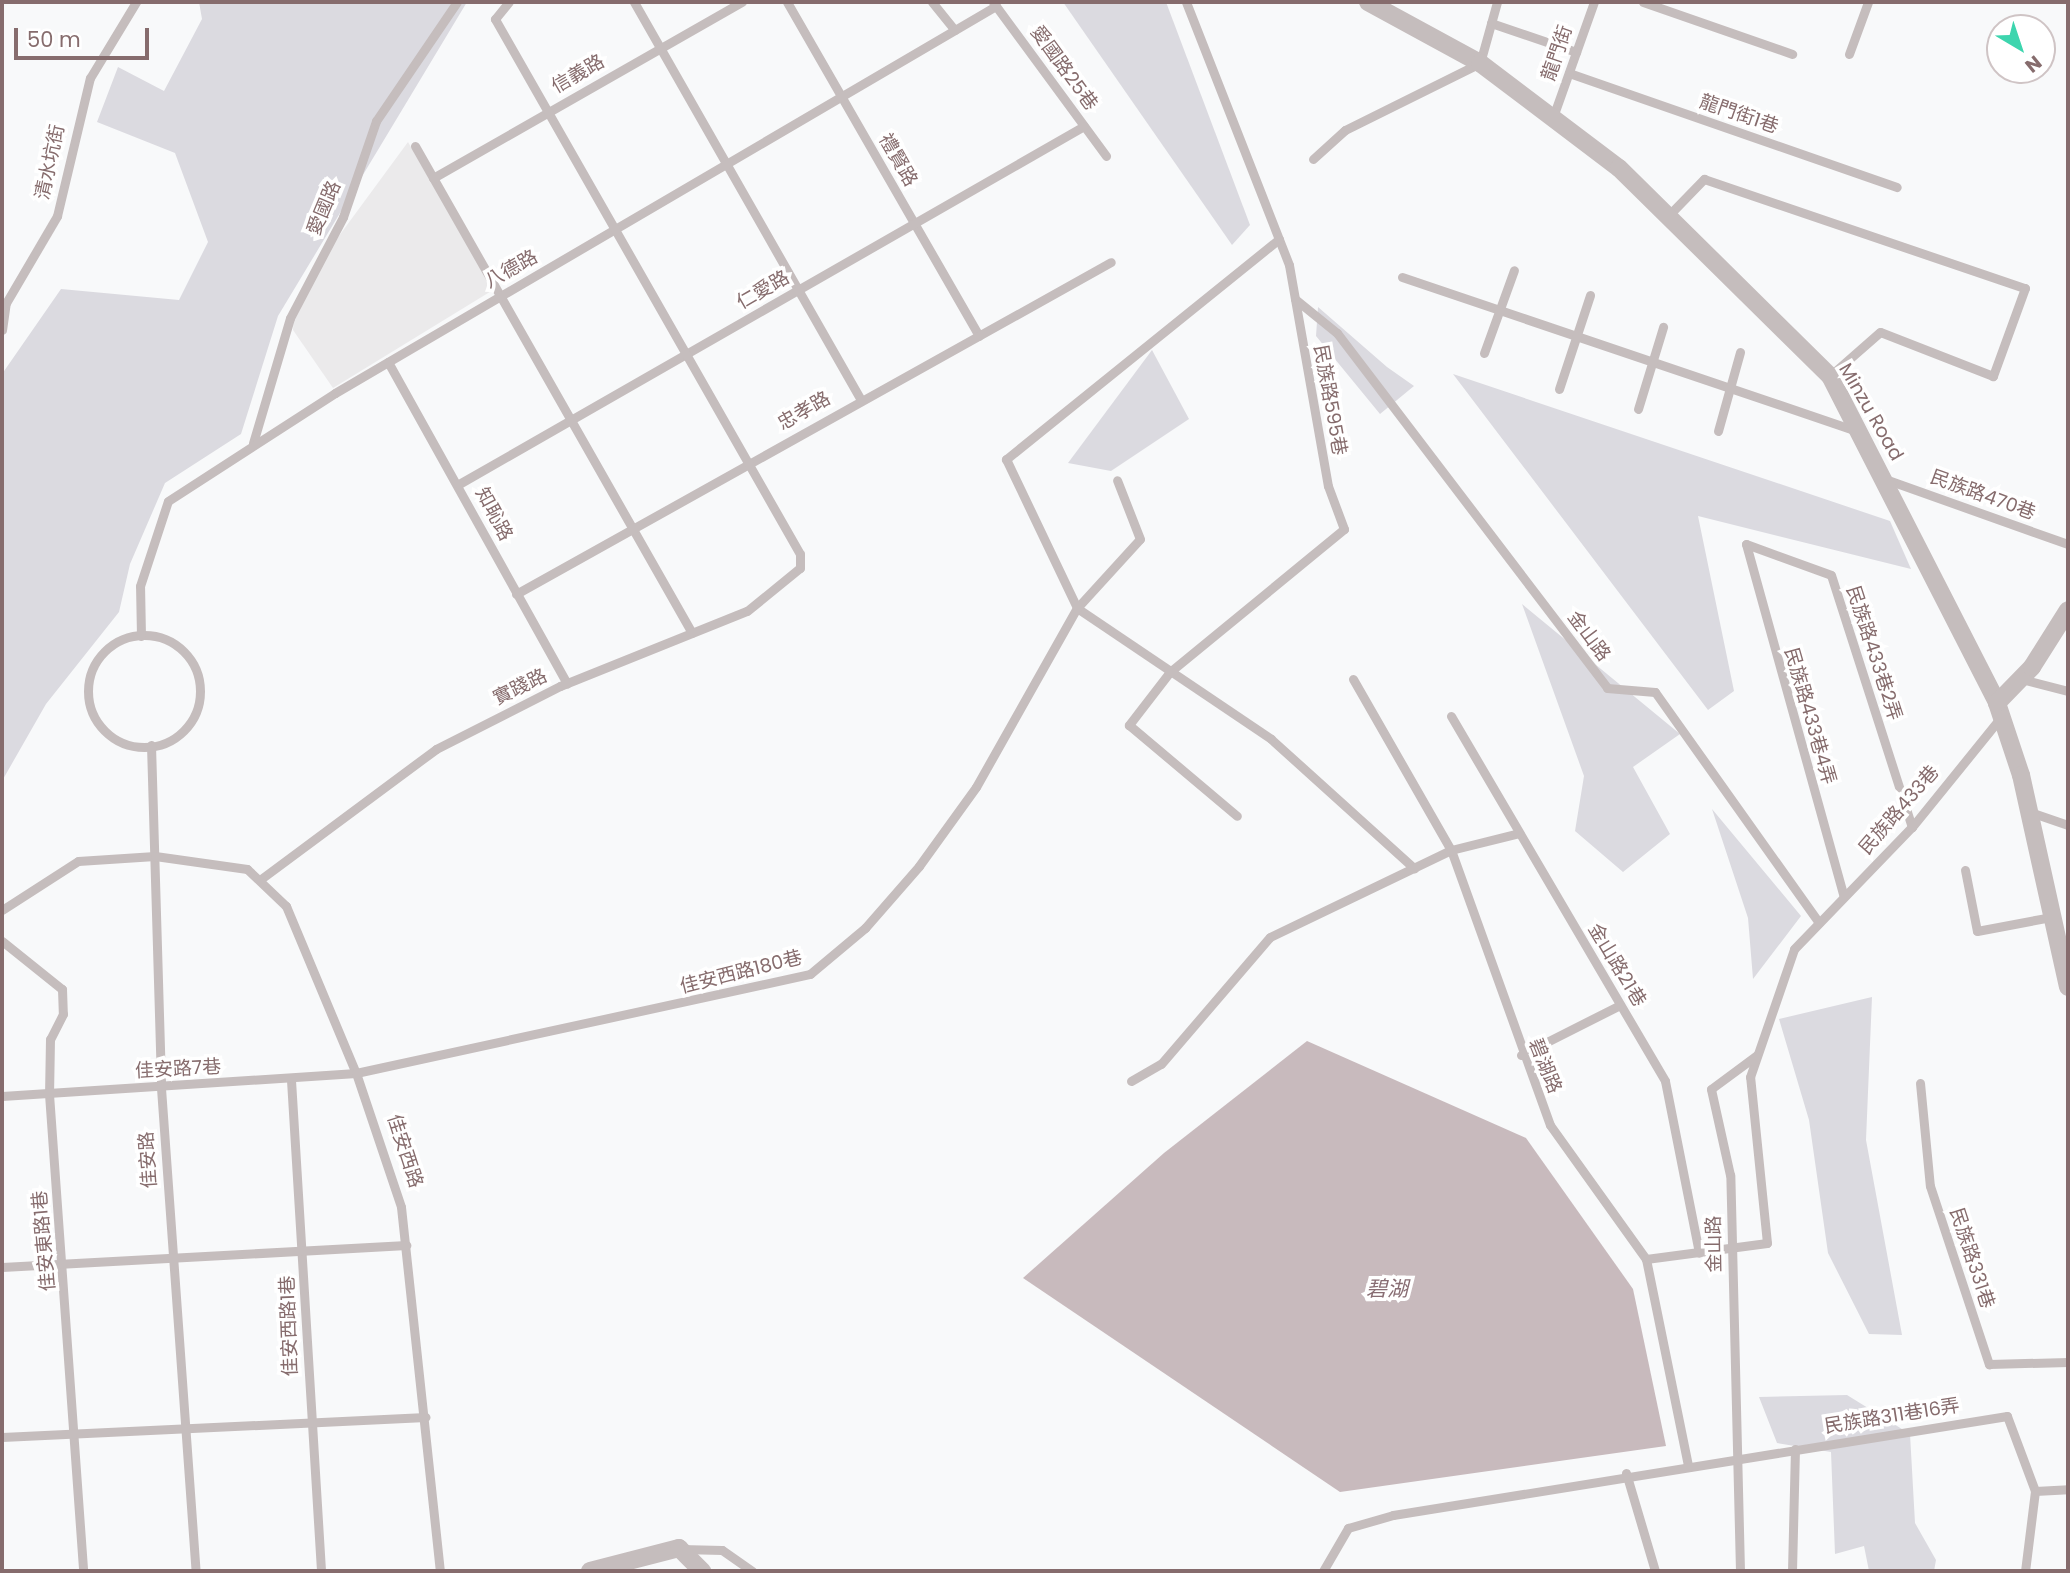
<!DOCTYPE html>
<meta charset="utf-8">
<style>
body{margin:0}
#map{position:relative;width:2070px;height:1573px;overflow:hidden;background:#f8f9fa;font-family:Poppins,"Noto Sans TC",sans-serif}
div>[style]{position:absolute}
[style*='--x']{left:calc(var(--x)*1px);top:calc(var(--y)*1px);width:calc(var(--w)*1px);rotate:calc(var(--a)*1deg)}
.built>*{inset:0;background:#ebeaeb}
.green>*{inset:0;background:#dbdae0}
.water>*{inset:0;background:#c8babd}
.service>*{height:9px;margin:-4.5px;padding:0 4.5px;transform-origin:4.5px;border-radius:4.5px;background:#c5bdbd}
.service>.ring{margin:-4.5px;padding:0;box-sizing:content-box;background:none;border:9px solid #c5bdbd;border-radius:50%}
.minor>*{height:18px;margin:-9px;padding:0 9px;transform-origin:9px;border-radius:9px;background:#c5bdbd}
span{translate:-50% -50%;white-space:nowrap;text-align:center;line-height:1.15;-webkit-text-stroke:7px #fff;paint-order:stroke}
.street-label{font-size:19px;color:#866c6d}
.water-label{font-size:21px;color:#886d73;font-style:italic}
.frame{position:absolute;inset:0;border:4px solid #866c6d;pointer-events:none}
.north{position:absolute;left:1986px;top:14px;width:70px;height:70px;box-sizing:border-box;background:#fff;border:2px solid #cfc4c5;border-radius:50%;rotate:141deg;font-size:19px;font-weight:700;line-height:28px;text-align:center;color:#866c6d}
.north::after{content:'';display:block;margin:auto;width:24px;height:32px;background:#3dd5ae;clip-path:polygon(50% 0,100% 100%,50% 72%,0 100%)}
.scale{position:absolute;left:14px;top:28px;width:135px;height:32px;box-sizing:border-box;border:4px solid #866c6d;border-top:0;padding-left:9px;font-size:21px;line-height:24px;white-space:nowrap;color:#866c6d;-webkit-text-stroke:5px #fff;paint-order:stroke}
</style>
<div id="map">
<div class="built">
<i style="clip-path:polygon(408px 142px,493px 290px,333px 388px,293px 330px,294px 317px,336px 240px)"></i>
</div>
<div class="green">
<i style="clip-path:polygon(199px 2px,467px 2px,278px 316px,241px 434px,165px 483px,130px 564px,119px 612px,46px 704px,2px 781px,2px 374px,61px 289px,179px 300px,208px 242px,175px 153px,97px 122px,118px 67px,164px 91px,202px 19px)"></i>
<i style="clip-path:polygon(1063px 2px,1166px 2px,1250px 225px,1232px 245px)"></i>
<i style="clip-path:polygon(1318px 307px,1387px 367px,1414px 386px,1380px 414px,1316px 336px)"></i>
<i style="clip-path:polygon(1152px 350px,1189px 419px,1111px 471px,1068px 463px)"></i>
<i style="clip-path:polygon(1453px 374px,1890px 521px,1911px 569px,1698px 516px,1734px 691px,1708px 710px)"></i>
<i style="clip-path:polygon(1522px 604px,1680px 734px,1633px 767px,1670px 834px,1623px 872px,1575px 831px,1584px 776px)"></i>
<i style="clip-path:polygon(1712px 809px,1801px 916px,1753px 979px,1748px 918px)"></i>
<i style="clip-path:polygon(1872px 997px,1866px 1140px,1902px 1335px,1869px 1334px,1828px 1253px,1809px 1120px,1779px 1019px)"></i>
<i style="clip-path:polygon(1847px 1395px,1910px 1434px,1915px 1523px,1936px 1560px,1934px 1571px,1869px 1571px,1864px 1546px,1835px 1554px,1831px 1452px,1777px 1443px,1759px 1397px)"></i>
</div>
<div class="water">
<i style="clip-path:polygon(1307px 1041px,1526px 1138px,1633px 1289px,1666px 1446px,1340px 1492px,1023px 1278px,1164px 1153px)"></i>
</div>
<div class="service">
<i style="--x:634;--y:2;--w:457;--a:60.3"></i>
<i style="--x:787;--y:2;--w:385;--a:60.1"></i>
<i style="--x:932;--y:2;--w:36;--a:51"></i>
<i style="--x:993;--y:2;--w:191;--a:53.7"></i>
<i style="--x:1186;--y:2;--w:282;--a:68.6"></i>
<i style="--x:1289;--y:265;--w:224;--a:80"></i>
<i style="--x:1328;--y:486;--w:46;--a:69.6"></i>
<i style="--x:1344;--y:529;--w:227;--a:140.6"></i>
<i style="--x:1169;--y:673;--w:66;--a:127.6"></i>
<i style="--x:1129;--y:725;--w:141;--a:40.1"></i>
<i style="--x:1643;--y:2;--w:158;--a:19.2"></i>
<i style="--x:1491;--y:23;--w:90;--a:18.8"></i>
<i style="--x:1849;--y:54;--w:55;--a:-69.9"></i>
<i style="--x:1569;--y:73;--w:347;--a:19.2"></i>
<i style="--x:1553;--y:117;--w:122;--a:-70.4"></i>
<i style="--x:415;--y:146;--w:560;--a:60.37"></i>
<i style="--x:1313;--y:159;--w:43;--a:-42.2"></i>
<i style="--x:1345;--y:130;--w:151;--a:-26.4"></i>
<i style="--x:1480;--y:63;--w:63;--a:-74.4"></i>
<i style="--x:433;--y:178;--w:356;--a:-29.7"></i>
<i style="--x:1668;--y:216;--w:52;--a:-45.8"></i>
<i style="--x:1704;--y:179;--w:339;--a:18.8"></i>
<i style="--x:2025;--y:288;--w:94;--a:110"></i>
<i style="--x:1993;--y:376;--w:121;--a:-158.7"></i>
<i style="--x:1880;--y:332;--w:67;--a:138.7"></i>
<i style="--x:1279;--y:239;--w:351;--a:141.1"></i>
<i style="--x:1006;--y:459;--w:165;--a:64.5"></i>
<i style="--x:1077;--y:608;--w:234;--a:34"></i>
<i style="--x:1271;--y:739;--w:193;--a:42.1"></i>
<i style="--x:1402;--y:277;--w:480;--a:18.7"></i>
<i style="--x:1295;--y:299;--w:54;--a:39"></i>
<i style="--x:1337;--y:333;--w:446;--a:52.7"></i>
<i style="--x:1607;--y:688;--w:48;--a:4.8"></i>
<i style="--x:1655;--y:692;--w:283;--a:54.6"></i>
<i style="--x:2;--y:330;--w:27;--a:-82"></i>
<i style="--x:6;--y:303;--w:101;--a:-59.6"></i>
<i style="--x:57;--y:216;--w:142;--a:-76.6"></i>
<i style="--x:90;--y:78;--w:89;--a:-58.8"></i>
<i style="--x:1484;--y:353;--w:88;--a:-70.1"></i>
<i style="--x:388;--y:362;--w:368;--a:60.9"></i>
<i style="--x:1559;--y:389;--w:99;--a:-71.7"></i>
<i style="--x:1638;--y:409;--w:86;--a:-73"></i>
<i style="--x:1718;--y:431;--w:82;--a:-74.4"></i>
<i style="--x:253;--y:443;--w:130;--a:-73.5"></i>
<i style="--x:290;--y:318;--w:114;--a:-62.3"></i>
<i style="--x:343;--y:217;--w:102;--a:-71"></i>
<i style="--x:376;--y:121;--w:144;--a:-55.8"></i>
<i style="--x:1885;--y:479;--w:194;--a:19.6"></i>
<i style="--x:459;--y:484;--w:720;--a:-29.8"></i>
<i style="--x:1746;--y:544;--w:366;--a:74.5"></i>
<i style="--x:1746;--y:544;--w:90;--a:20"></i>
<i style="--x:1831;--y:575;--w:265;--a:72.2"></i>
<i style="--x:516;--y:594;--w:681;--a:-29.16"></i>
<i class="ring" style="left:88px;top:635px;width:103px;height:103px"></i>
<i style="--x:141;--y:636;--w:50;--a:-91.1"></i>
<i style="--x:140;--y:586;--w:89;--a:-71.8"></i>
<i style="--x:168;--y:501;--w:199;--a:-32.9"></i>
<i style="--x:335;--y:393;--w:766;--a:-30.35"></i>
<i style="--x:1353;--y:679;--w:197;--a:60.2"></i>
<i style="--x:1451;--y:850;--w:292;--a:70.2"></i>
<i style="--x:1550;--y:1125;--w:165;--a:54.4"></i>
<i style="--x:1646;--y:1259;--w:211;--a:78.5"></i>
<i style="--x:2021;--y:679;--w:49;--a:14.3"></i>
<i style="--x:1451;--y:716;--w:423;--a:59.6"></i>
<i style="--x:1665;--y:1081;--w:175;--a:78.8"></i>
<i style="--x:151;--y:745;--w:343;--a:88.3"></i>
<i style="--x:161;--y:1088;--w:484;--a:85.9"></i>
<i style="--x:2030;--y:812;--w:40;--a:18.9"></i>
<i style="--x:1965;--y:870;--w:62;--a:78.9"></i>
<i style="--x:1977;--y:931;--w:75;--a:-10.7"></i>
<i style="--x:261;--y:879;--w:218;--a:-36.6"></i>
<i style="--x:436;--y:749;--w:139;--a:-26.9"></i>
<i style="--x:560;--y:686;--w:201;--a:-21.9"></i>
<i style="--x:747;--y:611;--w:68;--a:-39.1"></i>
<i style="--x:800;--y:568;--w:14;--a:-90"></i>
<i style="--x:800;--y:554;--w:616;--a:-119.69"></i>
<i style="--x:495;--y:19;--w:22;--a:-51"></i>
<i style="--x:2;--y:910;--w:90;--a:-32.8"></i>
<i style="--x:78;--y:861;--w:77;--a:-3.7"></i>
<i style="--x:155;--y:856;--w:93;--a:8"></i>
<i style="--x:247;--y:869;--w:54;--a:43.5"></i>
<i style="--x:286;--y:906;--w:181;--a:67.3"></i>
<i style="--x:356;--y:1073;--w:141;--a:71.4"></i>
<i style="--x:401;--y:1207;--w:366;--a:83.9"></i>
<i style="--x:2;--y:941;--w:77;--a:38.7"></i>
<i style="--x:62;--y:989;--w:25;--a:88"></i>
<i style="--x:63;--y:1014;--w:28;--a:117"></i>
<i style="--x:50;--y:1039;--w:55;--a:91"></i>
<i style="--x:49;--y:1094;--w:478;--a:85.9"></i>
<i style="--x:1521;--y:1055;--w:111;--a:-26.8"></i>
<i style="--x:291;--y:1080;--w:492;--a:86.5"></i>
<i style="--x:1131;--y:1081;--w:34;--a:-30"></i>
<i style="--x:1161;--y:1064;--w:167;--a:-49.4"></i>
<i style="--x:1270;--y:937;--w:201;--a:-25.7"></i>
<i style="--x:1451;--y:850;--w:70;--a:-14"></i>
<i style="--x:1920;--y:1083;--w:103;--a:84.5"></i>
<i style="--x:1930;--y:1186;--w:188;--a:71.7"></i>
<i style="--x:1989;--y:1364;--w:79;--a:-1.5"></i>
<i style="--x:2;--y:1096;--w:355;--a:-3.7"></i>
<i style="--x:356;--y:1073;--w:465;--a:-12.3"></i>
<i style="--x:810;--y:974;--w:72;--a:-39.9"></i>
<i style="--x:865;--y:928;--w:82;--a:-48.9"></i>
<i style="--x:919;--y:866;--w:97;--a:-54.2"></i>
<i style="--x:976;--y:787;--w:206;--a:-60.6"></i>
<i style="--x:1077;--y:608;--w:93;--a:-47.6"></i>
<i style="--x:1140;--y:539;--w:63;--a:-111.3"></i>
<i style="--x:1646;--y:1259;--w:122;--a:-7.5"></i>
<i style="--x:1767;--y:1243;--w:167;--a:-95.8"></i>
<i style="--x:1750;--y:1077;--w:135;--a:-71"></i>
<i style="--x:1794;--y:949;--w:170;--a:-46"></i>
<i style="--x:1912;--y:827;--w:141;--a:-51"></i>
<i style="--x:2;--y:1267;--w:405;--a:-3.1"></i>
<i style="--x:2;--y:1437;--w:424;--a:-2.7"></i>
<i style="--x:1626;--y:1473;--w:102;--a:73.5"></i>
<i style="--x:2035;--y:1491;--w:33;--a:-3"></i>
<i style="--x:681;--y:1549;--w:41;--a:1.4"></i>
<i style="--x:722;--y:1550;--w:37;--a:35"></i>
<i style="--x:1323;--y:1571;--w:50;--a:-59.8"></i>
<i style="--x:1348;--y:1528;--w:47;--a:-16.1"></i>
<i style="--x:1393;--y:1515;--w:622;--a:-9.16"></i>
<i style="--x:2007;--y:1416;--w:80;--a:69.5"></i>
<i style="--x:2035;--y:1491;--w:81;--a:97.1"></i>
<i style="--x:1740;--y:1571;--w:396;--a:-91.4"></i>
<i style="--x:1730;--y:1175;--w:88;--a:-102.5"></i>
<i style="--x:1711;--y:1089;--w:57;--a:-36.5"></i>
<i style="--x:1792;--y:1571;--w:122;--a:-88.6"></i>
</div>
<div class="minor">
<i style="--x:1368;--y:2;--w:128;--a:28.6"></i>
<i style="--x:1480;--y:63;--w:174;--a:37.1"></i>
<i style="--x:1619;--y:168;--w:296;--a:44.6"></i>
<i style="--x:1830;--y:376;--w:367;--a:62.9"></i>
<i style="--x:1997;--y:703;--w:76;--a:71.6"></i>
<i style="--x:2021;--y:775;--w:217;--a:77.5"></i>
<i style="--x:1997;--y:703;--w:50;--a:-45.8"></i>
<i style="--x:2032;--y:667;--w:67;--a:-57.7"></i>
<i style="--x:590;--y:1571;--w:92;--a:-14.5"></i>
<i style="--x:679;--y:1548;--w:33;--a:45"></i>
</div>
<div class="street-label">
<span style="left:1557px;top:53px;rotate:-71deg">龍門街</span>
<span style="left:1064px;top:68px;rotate:54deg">愛國路25巷</span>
<span style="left:578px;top:74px;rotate:-30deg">信義路</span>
<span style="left:1739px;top:114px;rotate:19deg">龍門街1巷</span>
<span style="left:898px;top:160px;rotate:60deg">禮賢路</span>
<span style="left:50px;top:162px;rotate:-78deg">清水坑街</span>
<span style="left:324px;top:208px;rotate:-67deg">愛國路</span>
<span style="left:511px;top:269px;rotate:-29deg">八德路</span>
<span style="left:763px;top:290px;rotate:-30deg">仁愛路</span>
<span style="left:1330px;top:400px;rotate:80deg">民族路595巷</span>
<span style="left:804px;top:411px;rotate:-30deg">忠孝路</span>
<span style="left:1871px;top:412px;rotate:60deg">Minzu Road</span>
<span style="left:1983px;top:495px;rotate:20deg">民族路470巷</span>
<span style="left:494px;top:514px;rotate:62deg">知恥路</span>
<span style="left:1589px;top:636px;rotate:53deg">金山路</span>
<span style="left:1874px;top:653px;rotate:72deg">民族路433巷2弄</span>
<span style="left:520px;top:687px;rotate:-26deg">實踐路</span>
<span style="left:1810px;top:716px;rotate:74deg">民族路433巷4弄</span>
<span style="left:1899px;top:810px;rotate:-49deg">民族路433巷</span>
<span style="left:1617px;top:965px;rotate:59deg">金山路21巷</span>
<span style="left:741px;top:972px;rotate:-14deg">佳安西路180巷</span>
<span style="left:1545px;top:1066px;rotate:68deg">碧湖路</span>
<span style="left:178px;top:1069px;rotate:-3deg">佳安路7巷</span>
<span style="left:405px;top:1151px;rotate:72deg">佳安西路</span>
<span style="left:148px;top:1160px;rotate:-94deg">佳安路</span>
<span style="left:44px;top:1241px;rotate:-95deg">佳安東路1巷</span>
<span style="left:1714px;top:1244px;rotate:-91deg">金山路</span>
<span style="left:1972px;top:1258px;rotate:72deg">民族路331巷</span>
<span style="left:289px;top:1326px;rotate:-92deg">佳安西路1巷</span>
<span style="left:1892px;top:1416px;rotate:-9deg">民族路311巷16弄</span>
</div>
<div class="water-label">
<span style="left:1387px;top:1289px">碧湖</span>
</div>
<div class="frame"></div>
<div class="north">N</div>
<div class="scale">50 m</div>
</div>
